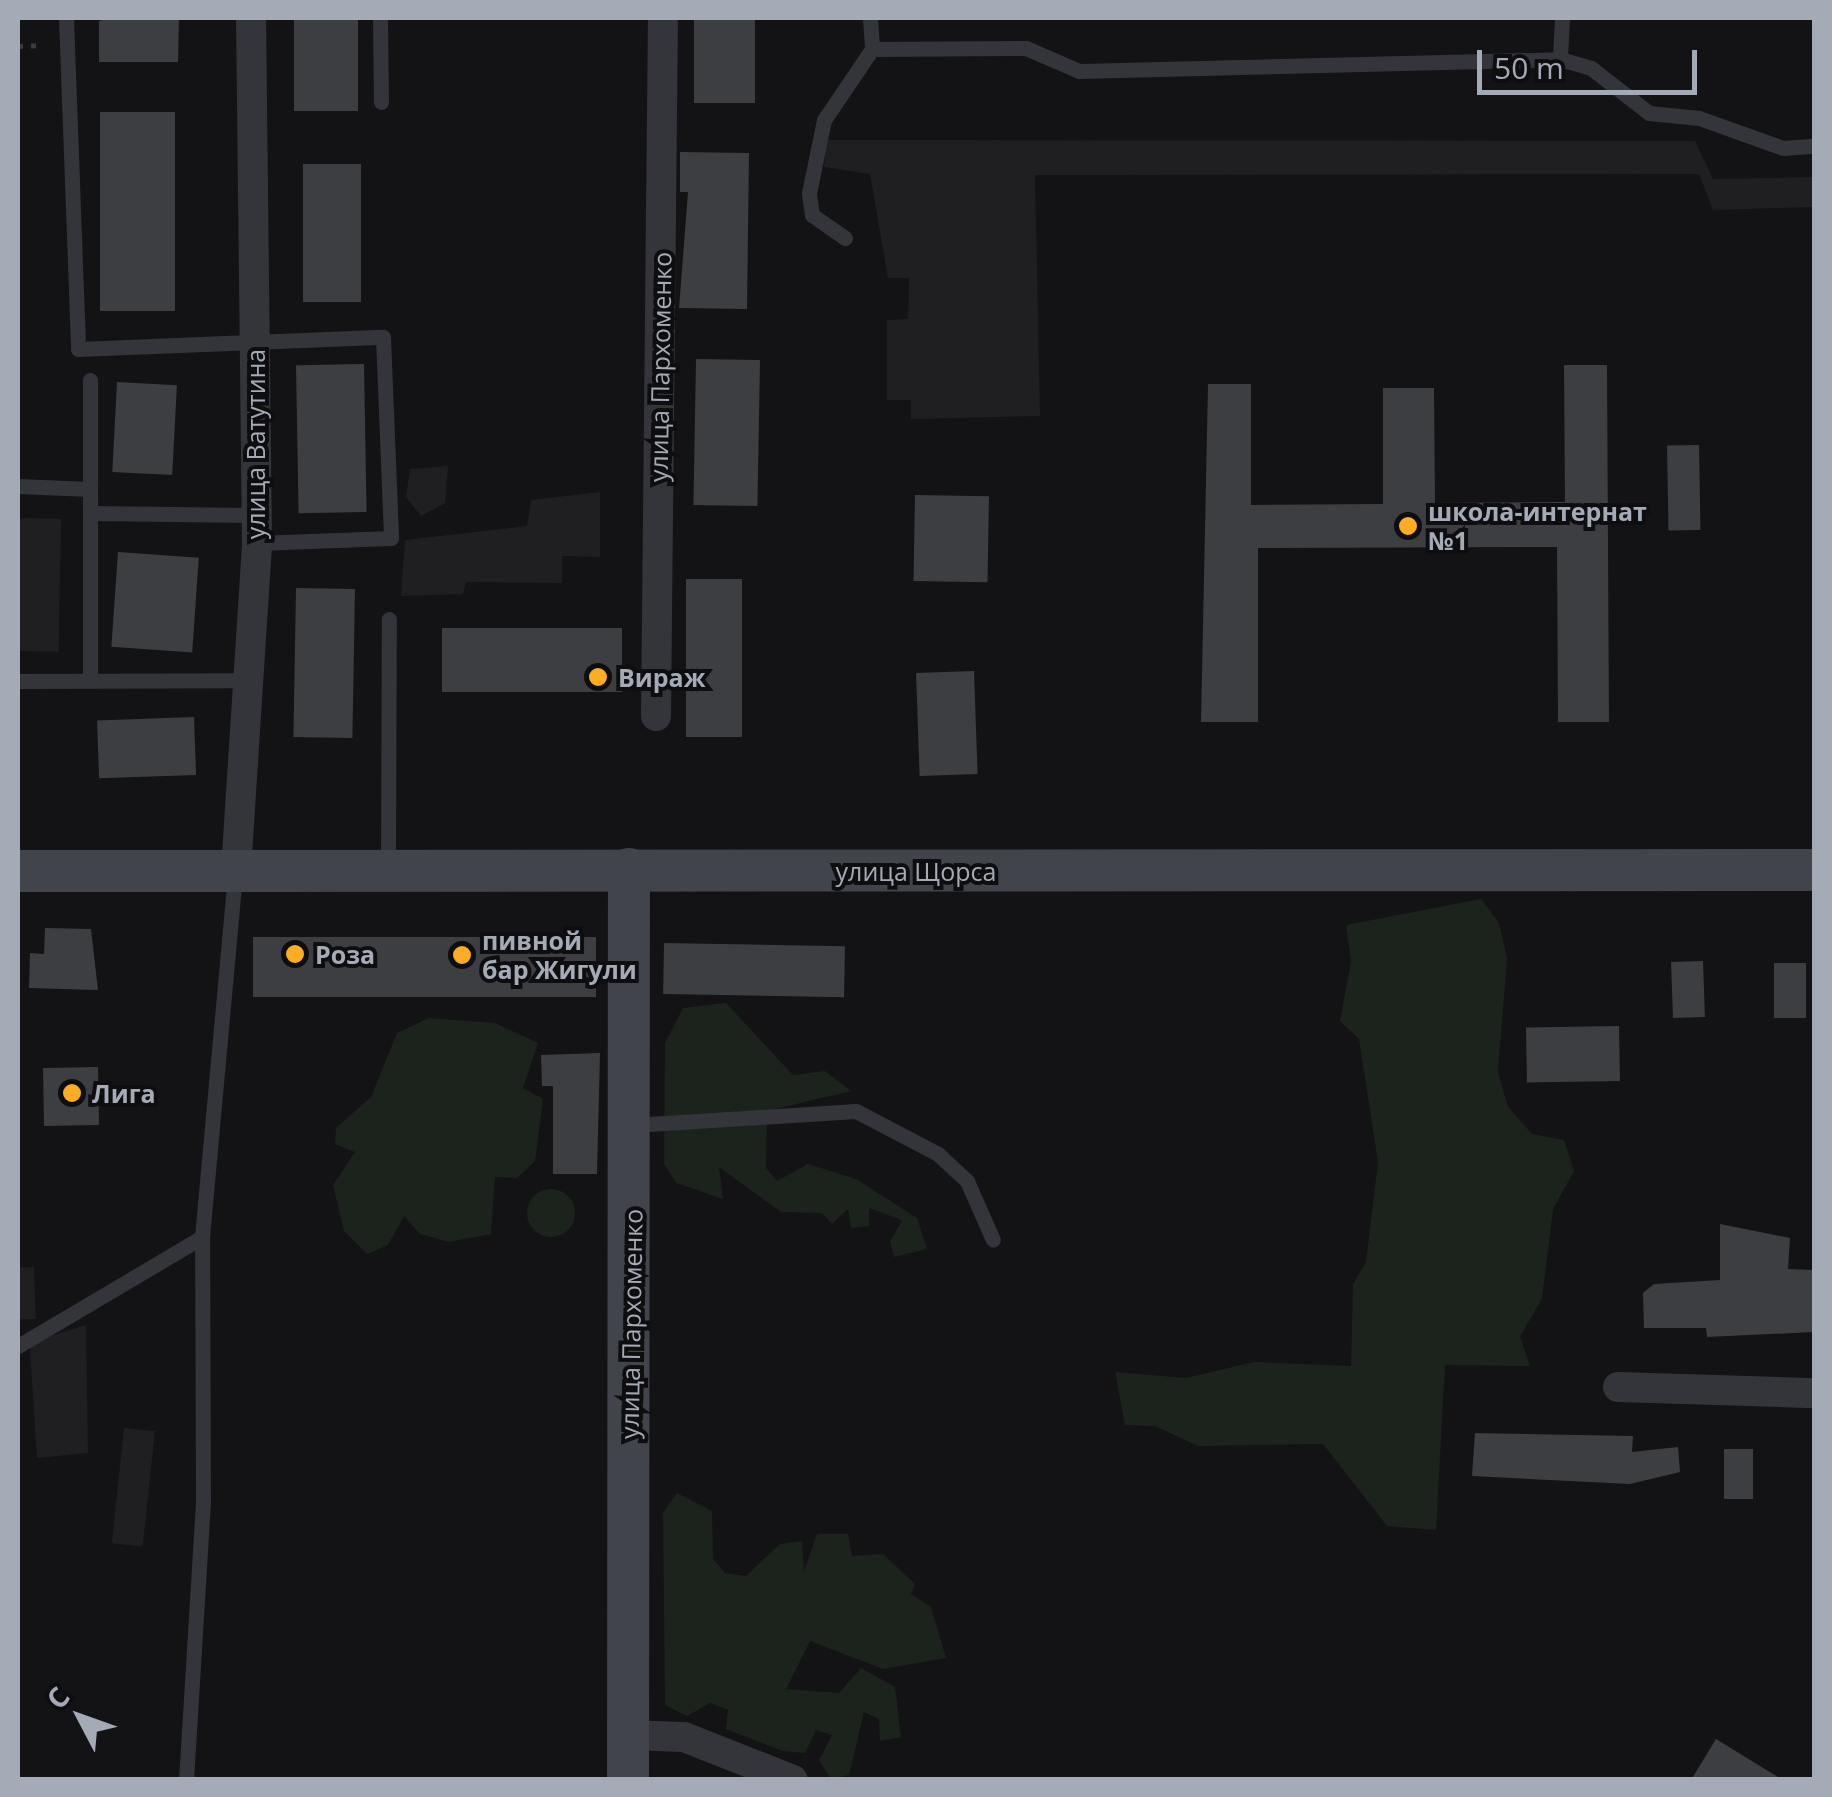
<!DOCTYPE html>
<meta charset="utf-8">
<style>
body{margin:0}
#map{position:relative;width:1832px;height:1797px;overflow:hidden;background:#131315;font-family:"Open Sans",sans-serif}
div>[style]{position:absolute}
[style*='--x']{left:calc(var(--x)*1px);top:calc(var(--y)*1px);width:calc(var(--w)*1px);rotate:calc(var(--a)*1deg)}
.built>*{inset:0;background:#1f1f22;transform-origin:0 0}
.green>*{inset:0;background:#1b231c}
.round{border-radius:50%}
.building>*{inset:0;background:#3d3e42;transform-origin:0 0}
.path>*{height:5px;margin-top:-2.5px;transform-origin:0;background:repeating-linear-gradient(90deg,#3a3c41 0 5px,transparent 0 13px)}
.lane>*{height:15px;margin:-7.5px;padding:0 7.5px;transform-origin:7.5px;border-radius:7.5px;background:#34353a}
.street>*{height:30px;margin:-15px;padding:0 15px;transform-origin:15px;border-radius:15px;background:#34353a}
.secondary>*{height:42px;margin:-21px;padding:0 21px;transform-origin:21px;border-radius:21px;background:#42444b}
.dots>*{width:28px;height:28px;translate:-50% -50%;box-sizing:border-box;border:5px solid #0e0e10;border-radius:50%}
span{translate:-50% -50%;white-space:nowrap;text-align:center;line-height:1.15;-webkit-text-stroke:8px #0e0e10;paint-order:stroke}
.street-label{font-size:25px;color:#a4aab6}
.poi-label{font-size:25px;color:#a4aab6;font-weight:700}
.left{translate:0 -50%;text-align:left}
.frame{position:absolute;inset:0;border:20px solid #a4aab6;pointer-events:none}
.north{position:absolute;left:30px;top:1667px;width:100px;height:100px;-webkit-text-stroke:8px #0e0e10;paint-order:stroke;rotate:311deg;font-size:28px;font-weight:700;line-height:40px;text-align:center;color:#a4aab6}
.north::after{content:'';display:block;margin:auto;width:35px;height:45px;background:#a4aab6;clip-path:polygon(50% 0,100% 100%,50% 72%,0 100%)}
.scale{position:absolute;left:1477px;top:50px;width:220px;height:45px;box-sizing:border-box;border:5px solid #a4aab6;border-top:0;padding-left:12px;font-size:30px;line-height:35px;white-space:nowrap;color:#a4aab6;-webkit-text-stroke:8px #0e0e10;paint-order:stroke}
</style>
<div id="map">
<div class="built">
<i style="clip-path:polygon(827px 140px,1695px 141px,1713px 179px,1814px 177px,1814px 207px,1713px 210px,1699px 174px,1035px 175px,1040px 416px,911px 419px,911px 400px,887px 400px,887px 320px,908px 319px,909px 278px,888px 278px,870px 174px,824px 167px)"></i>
<i style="clip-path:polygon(448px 466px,445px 503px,421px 516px,406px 497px,410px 469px)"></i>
<i style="clip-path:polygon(600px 492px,600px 557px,562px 556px,562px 583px,466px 582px,463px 594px,401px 596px,405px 540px,527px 526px,531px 500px)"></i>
<i style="left:18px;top:518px;width:43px;height:133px;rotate:1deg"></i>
<i style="left:34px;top:1267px;width:52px;height:16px;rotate:88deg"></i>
<i style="clip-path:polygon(86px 1325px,88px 1453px,37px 1458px,30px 1350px,35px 1341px)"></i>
<i style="left:124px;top:1428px;width:31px;height:116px;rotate:6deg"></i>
</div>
<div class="green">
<i style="clip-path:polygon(1481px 899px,1499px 923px,1507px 958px,1498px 1072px,1508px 1107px,1532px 1134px,1564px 1140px,1574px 1171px,1553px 1209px,1542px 1298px,1520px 1337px,1530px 1366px,1445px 1365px,1436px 1530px,1387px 1526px,1323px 1444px,1198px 1446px,1155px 1426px,1125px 1425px,1115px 1372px,1186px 1378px,1254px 1362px,1351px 1366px,1353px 1284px,1366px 1262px,1378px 1162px,1359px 1039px,1340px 1021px,1351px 961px,1346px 925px)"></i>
<i style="clip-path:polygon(726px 1003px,793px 1075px,825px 1071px,851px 1091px,767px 1111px,766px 1168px,777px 1181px,808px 1164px,856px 1179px,917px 1218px,927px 1249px,894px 1257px,890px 1242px,902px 1220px,869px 1208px,869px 1226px,851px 1228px,848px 1209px,832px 1224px,822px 1213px,781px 1212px,719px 1167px,723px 1199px,676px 1183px,664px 1164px,665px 1043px,683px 1008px)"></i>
<i style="clip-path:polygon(429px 1018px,495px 1023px,538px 1043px,523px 1088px,543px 1099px,535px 1161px,517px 1178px,495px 1177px,491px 1234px,449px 1242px,420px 1234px,404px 1216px,388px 1245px,367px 1254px,344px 1231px,333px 1185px,355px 1152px,335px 1144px,336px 1128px,371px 1097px,397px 1033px)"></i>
<i class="round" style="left:527px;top:1189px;width:48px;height:48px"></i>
<i style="clip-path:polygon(677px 1493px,712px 1511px,713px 1559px,725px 1573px,746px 1576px,780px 1544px,802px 1541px,804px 1572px,817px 1534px,848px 1534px,852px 1556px,883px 1554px,915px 1584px,911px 1594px,931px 1607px,946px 1658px,883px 1669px,810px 1641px,786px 1689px,839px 1693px,861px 1668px,895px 1687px,901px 1737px,880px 1741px,879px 1719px,864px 1712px,849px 1775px,831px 1779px,819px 1760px,832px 1735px,816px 1730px,805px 1753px,783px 1751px,726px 1729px,728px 1710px,710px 1703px,687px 1716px,665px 1705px,663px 1513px)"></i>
</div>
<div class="building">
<i style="clip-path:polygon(110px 18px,179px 18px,178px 62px,99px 62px,99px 21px)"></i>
<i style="left:294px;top:18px;width:64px;height:93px"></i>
<i style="left:694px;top:18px;width:61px;height:85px"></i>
<i style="left:100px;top:112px;width:75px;height:199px"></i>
<i style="clip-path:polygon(680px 152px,749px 153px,747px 309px,679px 308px,688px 192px,680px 192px)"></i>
<i style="left:303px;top:164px;width:58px;height:138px"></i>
<i style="left:696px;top:359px;width:64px;height:146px;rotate:1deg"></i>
<i style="left:364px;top:364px;width:148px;height:68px;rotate:89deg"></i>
<i style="clip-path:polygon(1564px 365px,1607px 365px,1609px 722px,1558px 722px,1557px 547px,1258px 548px,1258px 722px,1201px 722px,1208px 384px,1251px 384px,1251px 505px,1383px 504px,1383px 388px,1434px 388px,1435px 503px,1565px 502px)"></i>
<i style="left:117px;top:382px;width:60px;height:90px;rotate:3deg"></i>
<i style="left:1699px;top:445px;width:85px;height:32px;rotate:89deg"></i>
<i style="left:915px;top:495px;width:74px;height:86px;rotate:1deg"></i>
<i style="left:118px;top:552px;width:81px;height:95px;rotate:4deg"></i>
<i style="left:742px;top:579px;width:158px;height:56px;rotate:90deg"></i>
<i style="left:296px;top:588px;width:59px;height:149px;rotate:1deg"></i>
<i style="left:622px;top:628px;width:64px;height:180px;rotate:90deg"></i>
<i style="left:974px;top:671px;width:103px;height:58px;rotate:88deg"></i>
<i style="left:194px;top:717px;width:58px;height:97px;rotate:88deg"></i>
<i style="clip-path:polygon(45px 928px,91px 929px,98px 990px,29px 988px,30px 953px,44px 954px)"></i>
<i style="left:253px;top:937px;width:343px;height:60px"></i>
<i style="left:664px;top:943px;width:181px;height:51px;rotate:1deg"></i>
<i style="left:1703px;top:961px;width:56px;height:32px;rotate:88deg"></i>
<i style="left:1774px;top:963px;width:32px;height:55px"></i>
<i style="left:1619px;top:1026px;width:55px;height:93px;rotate:89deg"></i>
<i style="clip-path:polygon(600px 1053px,597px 1174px,553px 1174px,553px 1086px,542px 1086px,541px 1055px)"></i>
<i style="left:98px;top:1067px;width:58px;height:55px;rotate:89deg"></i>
<i style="clip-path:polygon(1720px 1224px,1790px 1238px,1788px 1269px,1814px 1270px,1814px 1332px,1707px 1337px,1706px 1328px,1644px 1328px,1643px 1293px,1654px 1284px,1720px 1280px)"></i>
<i style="clip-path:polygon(1475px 1433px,1633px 1436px,1632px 1452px,1678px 1447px,1680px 1472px,1630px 1484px,1472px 1476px)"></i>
<i style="left:1724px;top:1449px;width:29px;height:50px"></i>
<i style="clip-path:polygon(1716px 1739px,1783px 1780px,1691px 1780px)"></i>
</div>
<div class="path">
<i style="--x:18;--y:46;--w:26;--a:-2"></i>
</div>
<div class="lane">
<i style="--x:66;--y:18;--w:331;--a:87.9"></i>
<i style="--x:78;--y:349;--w:305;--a:-2.3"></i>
<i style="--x:383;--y:337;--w:201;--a:87.7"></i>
<i style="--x:391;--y:538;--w:134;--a:177.9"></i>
<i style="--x:380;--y:18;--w:84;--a:89.3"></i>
<i style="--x:870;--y:18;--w:31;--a:86"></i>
<i style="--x:1560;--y:59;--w:32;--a:16"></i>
<i style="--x:1591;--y:68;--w:73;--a:37.8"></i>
<i style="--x:1649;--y:113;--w:50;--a:5.7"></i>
<i style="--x:1699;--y:118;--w:89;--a:19.7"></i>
<i style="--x:1783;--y:148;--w:31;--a:-4"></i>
<i style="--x:845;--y:238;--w:40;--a:-145.1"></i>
<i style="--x:812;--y:215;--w:22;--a:-98"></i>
<i style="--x:809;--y:193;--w:75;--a:-78.4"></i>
<i style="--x:824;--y:120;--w:86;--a:-55.9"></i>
<i style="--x:872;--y:49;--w:154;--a:-0.4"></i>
<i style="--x:1026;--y:48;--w:58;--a:23.5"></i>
<i style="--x:1079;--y:71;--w:481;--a:-1.4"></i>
<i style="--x:1560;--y:59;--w:41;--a:-87.2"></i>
<i style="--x:90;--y:380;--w:133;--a:90"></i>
<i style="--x:18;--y:486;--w:72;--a:2.4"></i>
<i style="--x:90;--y:680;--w:167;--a:-90"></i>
<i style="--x:90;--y:513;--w:167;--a:0.7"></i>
<i style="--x:18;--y:681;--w:230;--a:-0.2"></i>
<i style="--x:388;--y:866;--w:247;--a:-89.8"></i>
<i style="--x:633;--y:1125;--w:223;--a:-3.6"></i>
<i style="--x:856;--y:1111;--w:93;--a:27.7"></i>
<i style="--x:938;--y:1154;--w:40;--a:43"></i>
<i style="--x:967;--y:1181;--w:64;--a:66.2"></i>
<i style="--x:18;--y:1346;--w:214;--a:-30.6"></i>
<i style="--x:186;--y:1780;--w:279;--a:-86.5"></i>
<i style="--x:203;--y:1502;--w:265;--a:-90.2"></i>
<i style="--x:202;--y:1237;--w:364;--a:-84.8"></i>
</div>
<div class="street">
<i style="--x:656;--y:716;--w:698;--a:-89.43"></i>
<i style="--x:236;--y:870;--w:328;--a:-86.3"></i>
<i style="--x:257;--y:543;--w:525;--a:-90.65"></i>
<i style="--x:1618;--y:1387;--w:196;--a:1.8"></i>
<i style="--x:628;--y:1735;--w:56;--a:2"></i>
<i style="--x:684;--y:1737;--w:117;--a:21.5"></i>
</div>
<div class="secondary">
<i style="--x:18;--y:871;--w:1796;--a:-0.03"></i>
<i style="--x:628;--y:1780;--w:911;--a:-89.94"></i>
</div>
<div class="dots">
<i style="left:1408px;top:526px;background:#fcac25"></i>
<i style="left:598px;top:677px;background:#fcac25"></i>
<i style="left:295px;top:954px;background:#fcac25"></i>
<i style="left:462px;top:955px;background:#fcac25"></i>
<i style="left:72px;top:1093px;background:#fcac25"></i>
</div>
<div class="street-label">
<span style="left:660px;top:367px;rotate:-89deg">улица Пархоменко</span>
<span style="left:255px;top:444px;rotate:-90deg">улица Ватутина</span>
<span style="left:916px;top:871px">улица Щорса</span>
<span style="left:631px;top:1324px;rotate:-89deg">улица Пархоменко</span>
</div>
<div class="poi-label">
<span class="left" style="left:1428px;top:526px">школа-интернат<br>№1</span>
<span class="left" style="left:618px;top:677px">Вираж</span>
<span class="left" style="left:482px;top:955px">пивной<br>бар Жигули</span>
<span class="left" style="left:315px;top:954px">Роза</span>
<span class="left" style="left:92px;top:1093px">Лига</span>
</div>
<div class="frame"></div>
<div class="north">С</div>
<div class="scale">50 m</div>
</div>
